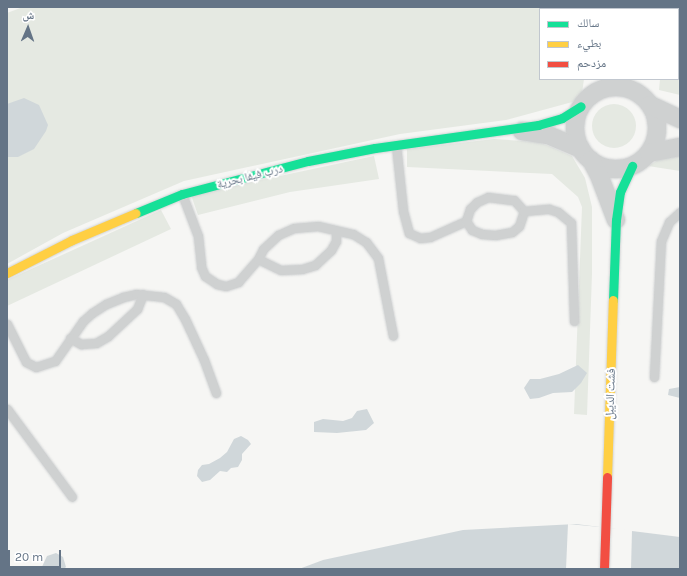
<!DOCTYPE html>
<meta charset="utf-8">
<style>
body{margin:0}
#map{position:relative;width:687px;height:576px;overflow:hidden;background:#f6f6f4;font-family:Karla,"Noto Naskh Arabic",sans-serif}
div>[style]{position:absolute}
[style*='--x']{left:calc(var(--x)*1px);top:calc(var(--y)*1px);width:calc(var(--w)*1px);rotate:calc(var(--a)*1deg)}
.green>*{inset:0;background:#e5e9e2}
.round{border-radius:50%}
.water>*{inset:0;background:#d0d7da}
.pier>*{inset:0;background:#f6f6f4}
.roads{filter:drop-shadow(0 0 1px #d1d3d4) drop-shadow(0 0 1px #d1d3d4)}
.lane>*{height:9px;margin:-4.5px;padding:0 4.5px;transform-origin:4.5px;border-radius:4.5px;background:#cfd1d1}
.street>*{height:18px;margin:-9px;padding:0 9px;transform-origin:9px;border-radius:9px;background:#cfd1d1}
.street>.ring{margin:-9px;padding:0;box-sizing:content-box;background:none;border:18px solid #cfd1d1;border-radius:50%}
.fast>*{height:9px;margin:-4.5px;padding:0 4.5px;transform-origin:4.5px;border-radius:4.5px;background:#16e098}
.slow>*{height:9px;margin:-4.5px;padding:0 4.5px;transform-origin:4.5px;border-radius:4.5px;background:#ffcf43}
.jam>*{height:9px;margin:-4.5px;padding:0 4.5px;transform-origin:4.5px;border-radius:4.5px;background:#f24e42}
span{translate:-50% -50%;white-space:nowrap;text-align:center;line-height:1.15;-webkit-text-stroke:4px #fff;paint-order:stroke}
.street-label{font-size:12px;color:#647486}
.frame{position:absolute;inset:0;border:8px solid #647486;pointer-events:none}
.legend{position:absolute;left:539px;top:8px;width:140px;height:72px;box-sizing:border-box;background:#fff;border:1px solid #c1c7cf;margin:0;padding:5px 7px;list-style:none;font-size:12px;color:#647486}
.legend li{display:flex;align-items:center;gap:8px;height:20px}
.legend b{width:20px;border:1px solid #c1c7cf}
.north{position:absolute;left:8px;top:8px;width:40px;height:40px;-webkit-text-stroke:3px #fff;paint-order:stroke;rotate:2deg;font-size:11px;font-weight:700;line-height:16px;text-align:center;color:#647486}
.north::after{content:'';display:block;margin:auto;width:14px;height:18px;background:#647486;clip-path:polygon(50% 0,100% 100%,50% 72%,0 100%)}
.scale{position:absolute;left:8px;top:550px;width:53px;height:18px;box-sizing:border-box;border:2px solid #647486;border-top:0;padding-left:5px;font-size:12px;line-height:14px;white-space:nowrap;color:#647486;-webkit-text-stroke:3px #fff;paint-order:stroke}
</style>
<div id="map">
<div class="green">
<i style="clip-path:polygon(23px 7px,592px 7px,592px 9px,540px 9px,540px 79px,584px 79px,582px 93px,576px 101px,506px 120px,400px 134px,184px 181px,63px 233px,7px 264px,7px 13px)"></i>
<i style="clip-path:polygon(663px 7px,680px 7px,680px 95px,659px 90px,660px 79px,678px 79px,678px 9px,662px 9px)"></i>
<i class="round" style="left:592px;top:104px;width:44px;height:44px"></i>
<i style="clip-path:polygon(494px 139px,537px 142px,549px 146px,572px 156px,585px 178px,592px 207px,592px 274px,587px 415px,574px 414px,582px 207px,578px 197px,552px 174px,407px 167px,407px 149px)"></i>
<i style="clip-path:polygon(680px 151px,680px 171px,648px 166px,670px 153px)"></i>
<i style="clip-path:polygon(374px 156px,379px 179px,290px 192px,198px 215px,191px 195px)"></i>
<i style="clip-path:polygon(161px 210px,171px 229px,7px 306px,7px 280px)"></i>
</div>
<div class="water">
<i style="clip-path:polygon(24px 98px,39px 105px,48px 125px,46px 131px,34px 149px,18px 157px,7px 157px,7px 104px)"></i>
<i style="clip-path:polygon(578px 365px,587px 373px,581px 383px,572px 392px,553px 393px,539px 398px,530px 399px,524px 388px,530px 379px,540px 379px,559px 374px)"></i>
<i style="clip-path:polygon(680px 387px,680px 398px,668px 395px,669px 389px)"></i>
<i style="clip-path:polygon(367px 409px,374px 423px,366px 430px,337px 433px,314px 432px,314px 422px,323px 419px,343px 421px,352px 418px,357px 411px)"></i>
<i style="clip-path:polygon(241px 436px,248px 440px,251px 444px,242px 454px,242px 460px,238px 467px,231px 468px,227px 472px,220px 471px,210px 480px,202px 482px,197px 476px,198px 470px,202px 465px,209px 464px,220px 458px,227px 452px,234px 439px)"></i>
<i style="clip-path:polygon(576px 524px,680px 537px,680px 569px,299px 569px,323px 560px,463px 530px)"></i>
<i style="clip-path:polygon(56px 553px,63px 557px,66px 567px,64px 569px,41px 569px,47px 556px)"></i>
</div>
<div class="pier">
<i style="clip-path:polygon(568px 524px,632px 530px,631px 569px,566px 569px)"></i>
</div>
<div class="roads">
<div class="lane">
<i style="--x:396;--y:145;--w:66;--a:83.9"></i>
<i style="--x:403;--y:211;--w:23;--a:75"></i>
<i style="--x:409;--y:233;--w:12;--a:24"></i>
<i style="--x:420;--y:238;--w:10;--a:-6"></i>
<i style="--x:430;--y:237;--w:39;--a:-24"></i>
<i style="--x:182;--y:194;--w:45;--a:69.1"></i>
<i style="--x:198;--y:236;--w:31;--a:84"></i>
<i style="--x:201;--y:267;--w:10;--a:66"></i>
<i style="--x:205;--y:276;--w:14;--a:34"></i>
<i style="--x:217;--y:284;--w:9;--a:13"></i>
<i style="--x:226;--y:286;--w:13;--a:-18"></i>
<i style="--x:238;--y:282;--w:30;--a:-49"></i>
<i style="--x:258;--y:259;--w:11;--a:-63"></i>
<i style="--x:263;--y:249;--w:21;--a:-43"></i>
<i style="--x:278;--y:235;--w:17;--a:-24"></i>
<i style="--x:294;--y:228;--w:24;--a:-5"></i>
<i style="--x:318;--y:226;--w:36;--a:13"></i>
<i style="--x:353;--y:234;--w:15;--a:32"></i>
<i style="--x:366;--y:242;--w:20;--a:53"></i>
<i style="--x:378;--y:258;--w:79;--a:79.1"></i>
<i style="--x:488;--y:197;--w:26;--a:7"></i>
<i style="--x:514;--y:200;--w:15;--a:48"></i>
<i style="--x:524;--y:211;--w:16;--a:108"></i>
<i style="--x:519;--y:226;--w:9;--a:139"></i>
<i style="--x:512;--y:232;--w:17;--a:170"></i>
<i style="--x:495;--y:235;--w:13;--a:-176"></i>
<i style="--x:482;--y:234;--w:11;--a:-158"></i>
<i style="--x:472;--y:230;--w:11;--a:-124"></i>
<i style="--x:466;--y:221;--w:13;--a:-72"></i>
<i style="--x:470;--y:209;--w:10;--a:-45"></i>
<i style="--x:477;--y:202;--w:12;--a:-24"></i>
<i style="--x:524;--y:211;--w:25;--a:-5"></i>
<i style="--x:549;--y:209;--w:9;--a:18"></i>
<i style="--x:558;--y:212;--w:17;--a:40"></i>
<i style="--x:571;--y:223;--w:98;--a:88.2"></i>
<i style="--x:258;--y:259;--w:25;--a:26"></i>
<i style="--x:281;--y:270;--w:21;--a:-3"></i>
<i style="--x:302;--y:269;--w:14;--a:-17"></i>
<i style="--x:315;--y:265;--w:22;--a:-43"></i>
<i style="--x:331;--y:250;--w:10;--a:-61"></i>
<i style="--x:336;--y:241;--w:10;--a:-90"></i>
<i style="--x:7;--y:324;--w:42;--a:63.4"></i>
<i style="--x:26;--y:362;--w:11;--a:27"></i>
<i style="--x:36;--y:367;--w:20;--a:-18"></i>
<i style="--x:55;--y:361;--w:49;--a:-55"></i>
<i style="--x:83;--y:321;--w:12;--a:-42"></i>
<i style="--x:92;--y:313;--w:17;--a:-33"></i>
<i style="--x:106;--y:304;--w:18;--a:-22"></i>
<i style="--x:123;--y:297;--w:13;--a:-13"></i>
<i style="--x:136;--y:294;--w:28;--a:6"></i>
<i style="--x:164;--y:297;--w:14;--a:30"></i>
<i style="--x:176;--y:304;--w:17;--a:59"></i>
<i style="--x:185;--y:319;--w:45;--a:65.1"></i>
<i style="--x:204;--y:360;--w:35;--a:70"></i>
<i style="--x:70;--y:338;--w:13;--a:29"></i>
<i style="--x:81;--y:344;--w:15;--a:-4"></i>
<i style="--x:96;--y:343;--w:14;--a:-30"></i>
<i style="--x:108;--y:336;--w:40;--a:-43"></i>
<i style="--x:137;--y:309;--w:16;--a:-68"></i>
<i style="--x:654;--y:377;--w:136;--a:-87.1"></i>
<i style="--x:661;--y:241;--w:21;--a:-67"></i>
<i style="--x:669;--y:222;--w:15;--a:-42"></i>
<i style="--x:7;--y:409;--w:109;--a:53.5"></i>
</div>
<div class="street">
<i style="--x:605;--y:9;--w:2;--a:-63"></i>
<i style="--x:634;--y:9;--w:2;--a:-90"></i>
<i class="ring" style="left:575px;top:87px;width:64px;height:64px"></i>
<i style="--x:650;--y:105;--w:33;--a:25"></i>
<i style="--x:522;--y:131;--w:26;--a:9"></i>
<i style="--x:548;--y:135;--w:36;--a:23"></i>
<i style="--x:649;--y:153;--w:32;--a:-11"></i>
<i style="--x:591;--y:160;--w:17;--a:62"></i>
<i style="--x:599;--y:175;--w:48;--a:69.3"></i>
</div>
<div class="fast">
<i style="--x:136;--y:213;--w:50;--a:-22.4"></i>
<i style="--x:182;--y:194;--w:130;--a:-14.7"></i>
<i style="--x:308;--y:161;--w:68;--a:-11"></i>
<i style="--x:375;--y:148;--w:165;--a:-8"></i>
<i style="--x:538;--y:125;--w:25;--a:-16"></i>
<i style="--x:562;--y:118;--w:22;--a:-32"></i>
<i style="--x:613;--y:300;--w:80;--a:-87.9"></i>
<i style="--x:616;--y:220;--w:28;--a:-82"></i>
<i style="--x:620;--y:192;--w:29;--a:-65"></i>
</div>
<div class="slow">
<i style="--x:7;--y:273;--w:73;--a:-26.9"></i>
<i style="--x:72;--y:240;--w:69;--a:-22.9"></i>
<i style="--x:607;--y:477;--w:177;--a:-88.1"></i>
</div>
<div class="jam">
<i style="--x:604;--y:569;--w:92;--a:-88.1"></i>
</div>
</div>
<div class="street-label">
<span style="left:250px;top:177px;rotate:-14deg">درب فيفا بحرية</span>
<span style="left:611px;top:394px;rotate:-88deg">فشت الديبل</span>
</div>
<div class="frame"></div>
<ul class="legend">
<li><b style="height:5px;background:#16e098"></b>سالك</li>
<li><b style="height:5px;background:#ffcf43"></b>بطيء</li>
<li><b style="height:5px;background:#f24e42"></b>مزدحم</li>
</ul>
<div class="north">ش</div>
<div class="scale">20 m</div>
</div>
